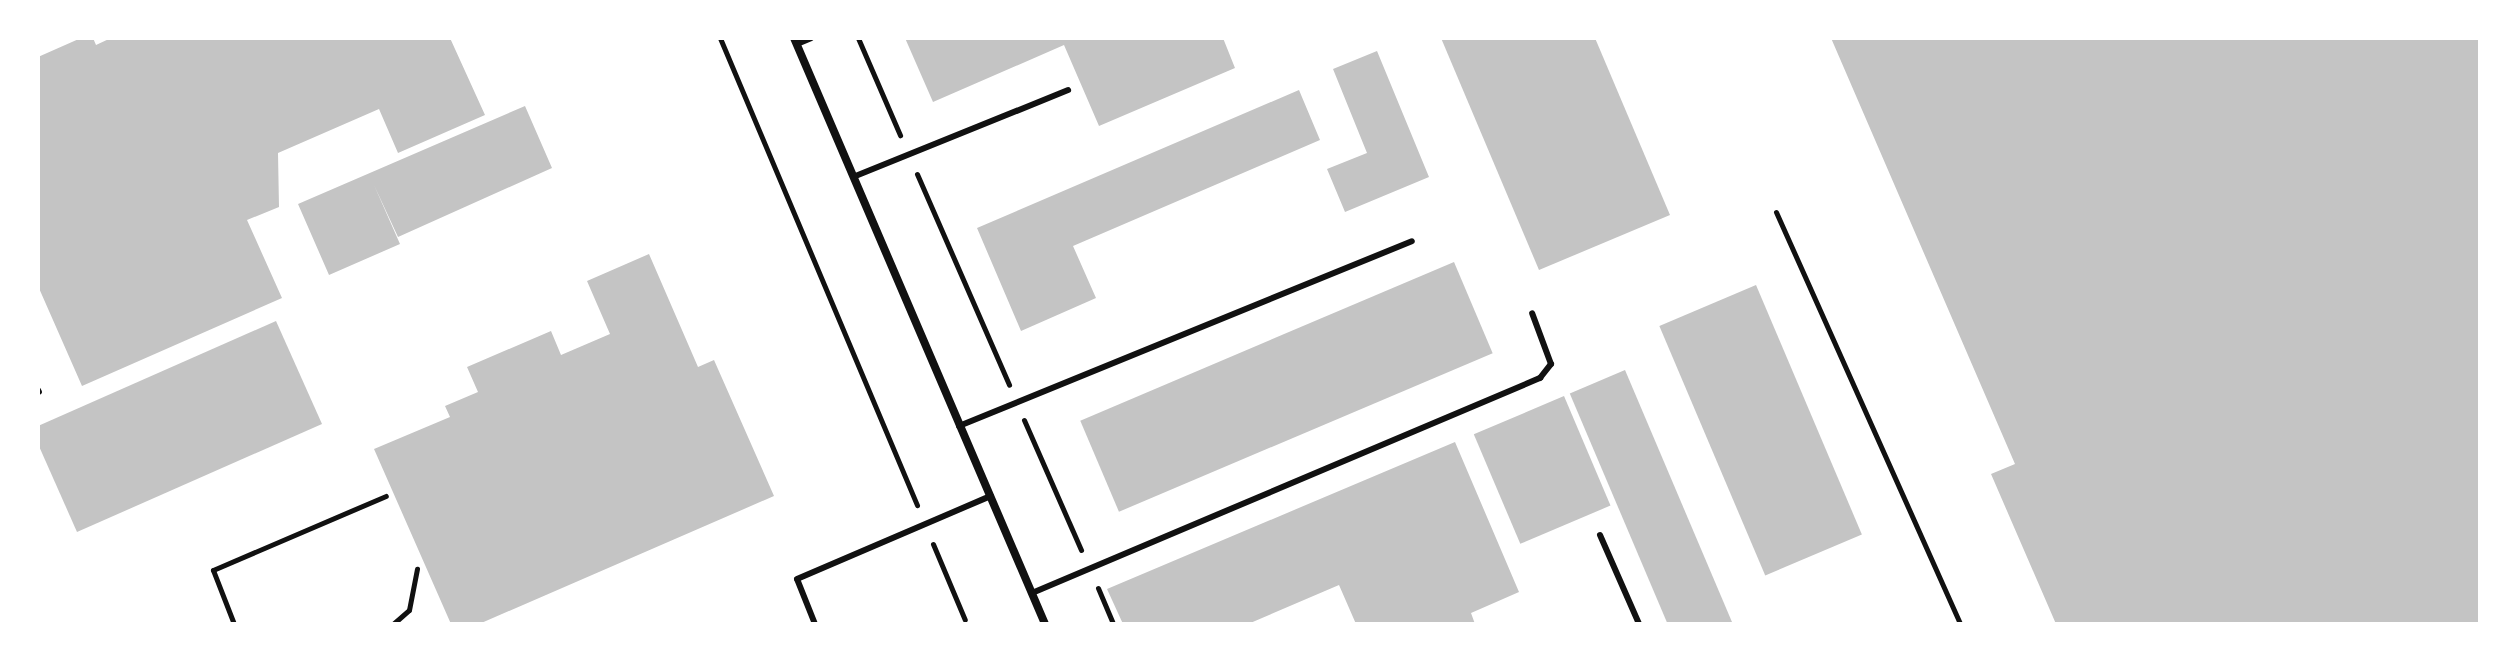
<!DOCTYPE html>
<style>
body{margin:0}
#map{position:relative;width:2518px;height:662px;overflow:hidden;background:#fff;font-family:"Work Sans",sans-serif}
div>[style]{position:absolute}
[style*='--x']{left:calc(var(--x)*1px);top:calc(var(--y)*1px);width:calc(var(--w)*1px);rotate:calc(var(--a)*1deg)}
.building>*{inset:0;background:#c4c4c4;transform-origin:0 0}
.path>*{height:5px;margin:-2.5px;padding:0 2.5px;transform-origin:2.5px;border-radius:2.5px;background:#111}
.service>*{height:6px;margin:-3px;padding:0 3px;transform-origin:3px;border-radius:3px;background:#111}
.minor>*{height:8px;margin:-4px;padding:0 4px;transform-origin:4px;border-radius:4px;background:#111}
span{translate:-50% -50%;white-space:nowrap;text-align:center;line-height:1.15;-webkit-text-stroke:6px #fff;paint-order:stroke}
.frame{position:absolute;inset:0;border:40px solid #fff;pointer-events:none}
</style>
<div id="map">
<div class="building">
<i style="clip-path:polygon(81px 38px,93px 38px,96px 45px,111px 38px,450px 38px,485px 115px,398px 153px,379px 109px,278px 153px,279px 207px,247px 220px,282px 298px,82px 386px,38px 286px,38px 57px)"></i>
<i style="clip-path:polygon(905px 38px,1223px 38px,1235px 68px,1099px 126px,1064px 45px,933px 102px)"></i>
<i style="clip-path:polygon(1441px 38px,1595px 38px,1670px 215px,1539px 270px)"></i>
<i style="clip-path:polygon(1831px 38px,2480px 38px,2480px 624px,2056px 624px,1991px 474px,2015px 464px)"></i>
<i style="clip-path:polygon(1377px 51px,1429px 177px,1345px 212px,1327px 169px,1367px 153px,1333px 69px)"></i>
<i style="clip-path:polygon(1299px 90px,1320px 140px,1073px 246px,1096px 298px,1021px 331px,977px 228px)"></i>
<i style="clip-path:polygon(525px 106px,552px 168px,398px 237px,374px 185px,400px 244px,329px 275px,298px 204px)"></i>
<i style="clip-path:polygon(649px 254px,698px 367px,714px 360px,774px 496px,479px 624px,451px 624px,374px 449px,450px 417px,445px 406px,478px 392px,467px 367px,551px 331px,561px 355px,610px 334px,587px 281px)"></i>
<i style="left:1454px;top:262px;width:99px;height:406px;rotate:67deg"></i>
<i style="left:1756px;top:285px;width:271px;height:105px;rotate:67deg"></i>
<i style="clip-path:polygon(276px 321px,322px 424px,77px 532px,38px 444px,38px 426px)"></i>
<i style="left:1625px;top:370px;width:276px;height:60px;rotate:67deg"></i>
<i style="left:1564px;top:396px;width:119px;height:98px;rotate:67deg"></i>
<i style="clip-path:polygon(1455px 442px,1519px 592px,1471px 613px,1475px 624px,1356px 624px,1339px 585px,1248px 624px,1123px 624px,1107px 589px)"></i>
</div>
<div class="path">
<i style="--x:720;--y:38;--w:507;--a:67.13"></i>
<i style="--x:858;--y:38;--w:106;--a:66.6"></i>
<i style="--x:917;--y:174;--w:230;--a:66.4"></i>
<i style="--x:1776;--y:212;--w:451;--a:65.9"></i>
<i style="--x:1024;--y:420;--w:142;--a:66.3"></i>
<i style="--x:933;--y:544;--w:82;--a:67.2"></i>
<i style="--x:1098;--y:588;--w:39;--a:67"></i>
<i style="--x:234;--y:624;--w:58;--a:-111.3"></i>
<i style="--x:213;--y:570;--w:188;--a:-23.2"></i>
<i style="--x:393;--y:624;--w:21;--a:-41"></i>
<i style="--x:409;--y:610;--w:42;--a:-79"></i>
</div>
<div class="service">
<i style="--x:797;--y:44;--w:15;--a:-23"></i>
<i style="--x:853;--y:177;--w:232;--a:-22"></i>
<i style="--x:38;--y:390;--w:2;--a:63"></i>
<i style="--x:959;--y:426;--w:489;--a:-22.2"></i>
<i style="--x:1600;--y:535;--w:97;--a:66.3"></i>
<i style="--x:1032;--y:593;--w:552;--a:-22.94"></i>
<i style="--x:1540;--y:378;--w:18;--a:-52"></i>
<i style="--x:1551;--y:364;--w:54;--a:-110.4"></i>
<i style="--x:815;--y:624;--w:48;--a:-111.8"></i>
<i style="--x:797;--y:579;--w:211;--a:-23.2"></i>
</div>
<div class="minor">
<i style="--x:794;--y:38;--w:637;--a:66.81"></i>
</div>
<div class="frame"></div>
</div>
